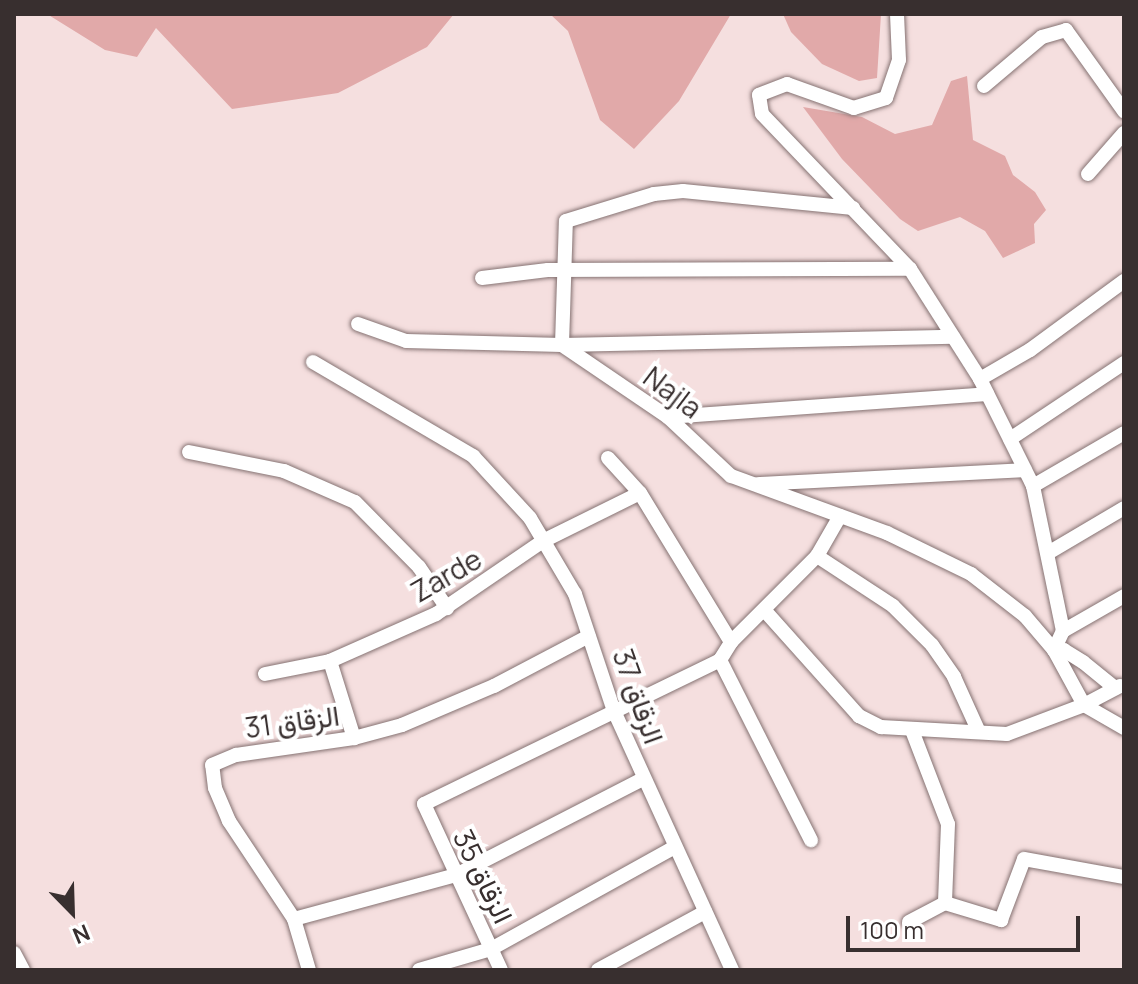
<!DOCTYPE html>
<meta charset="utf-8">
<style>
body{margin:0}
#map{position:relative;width:1138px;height:984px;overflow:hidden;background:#f5dfdf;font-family:Manrope,Vazirmatn,sans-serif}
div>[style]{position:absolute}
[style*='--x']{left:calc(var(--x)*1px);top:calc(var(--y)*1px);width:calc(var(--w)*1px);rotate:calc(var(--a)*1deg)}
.green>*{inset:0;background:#e1a9a9}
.roads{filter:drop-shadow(0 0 2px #857272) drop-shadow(0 0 2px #857272)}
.street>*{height:14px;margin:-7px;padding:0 7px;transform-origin:7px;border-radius:7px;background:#fff}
span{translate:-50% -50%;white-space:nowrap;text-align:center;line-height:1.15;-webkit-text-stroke:8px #fff;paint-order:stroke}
.street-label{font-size:28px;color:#382f2f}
.frame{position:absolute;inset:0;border:16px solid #382f2f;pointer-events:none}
.north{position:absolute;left:32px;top:872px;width:80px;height:80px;-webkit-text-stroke:6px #fff;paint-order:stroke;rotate:157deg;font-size:22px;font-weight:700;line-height:32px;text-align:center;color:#382f2f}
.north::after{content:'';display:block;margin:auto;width:28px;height:36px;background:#382f2f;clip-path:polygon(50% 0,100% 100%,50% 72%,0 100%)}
.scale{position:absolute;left:846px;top:916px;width:234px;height:36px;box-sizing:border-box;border:4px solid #382f2f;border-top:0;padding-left:10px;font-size:24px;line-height:28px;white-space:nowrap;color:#382f2f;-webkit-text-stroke:6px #fff;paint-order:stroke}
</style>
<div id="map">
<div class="green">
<i style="clip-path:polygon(47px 14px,454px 14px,427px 47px,338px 93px,232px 109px,156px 28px,137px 57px,105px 50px)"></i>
<i style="clip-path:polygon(550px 14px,731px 14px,679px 101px,634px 149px,600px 120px,568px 31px)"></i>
<i style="clip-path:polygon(783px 14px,881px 14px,877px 78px,859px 81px,822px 64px,791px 32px)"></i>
<i style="clip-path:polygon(967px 76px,973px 140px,1005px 156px,1013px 175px,1035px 192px,1046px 210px,1034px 224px,1035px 243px,1003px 258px,985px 231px,960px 217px,918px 231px,900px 219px,842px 159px,803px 107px,862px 117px,895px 134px,932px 125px,951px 81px)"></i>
</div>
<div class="roads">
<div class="street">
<i style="--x:897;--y:14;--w:46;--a:87.5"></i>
<i style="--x:899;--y:60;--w:40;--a:108.9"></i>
<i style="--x:886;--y:98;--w:34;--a:163"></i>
<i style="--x:854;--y:108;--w:71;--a:-160.3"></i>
<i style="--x:787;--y:84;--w:30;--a:159"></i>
<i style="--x:759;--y:95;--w:19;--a:81"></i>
<i style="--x:762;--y:114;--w:214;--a:46.3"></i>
<i style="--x:910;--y:269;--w:130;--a:57.5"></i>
<i style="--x:980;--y:379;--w:119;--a:63.6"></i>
<i style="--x:1033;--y:486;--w:148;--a:78.3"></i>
<i style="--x:984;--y:86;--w:76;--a:-40.2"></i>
<i style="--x:1042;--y:37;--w:25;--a:-16"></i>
<i style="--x:1066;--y:30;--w:100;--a:54.4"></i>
<i style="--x:1088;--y:174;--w:55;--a:-48.7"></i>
<i style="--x:482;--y:278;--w:66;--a:-6.9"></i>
<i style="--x:548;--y:270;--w:362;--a:-0.2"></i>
<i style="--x:358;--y:324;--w:51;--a:19.5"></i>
<i style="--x:406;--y:341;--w:156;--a:1.5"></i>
<i style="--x:562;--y:345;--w:391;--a:-1.2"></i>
<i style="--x:313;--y:362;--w:186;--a:30.4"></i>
<i style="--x:473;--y:456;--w:84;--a:47.4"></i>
<i style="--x:530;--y:518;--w:88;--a:59.4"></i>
<i style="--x:575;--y:594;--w:123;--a:71.6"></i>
<i style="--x:614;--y:711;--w:285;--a:65.5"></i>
<i style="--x:980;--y:379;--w:58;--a:-30.1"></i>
<i style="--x:1030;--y:350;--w:117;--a:-36.3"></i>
<i style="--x:668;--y:417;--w:320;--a:-4.1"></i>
<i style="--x:1010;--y:439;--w:137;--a:-33.7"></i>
<i style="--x:189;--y:452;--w:97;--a:11.3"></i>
<i style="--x:284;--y:471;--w:77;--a:23.6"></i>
<i style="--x:355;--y:502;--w:91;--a:45.4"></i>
<i style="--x:419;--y:567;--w:50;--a:55.7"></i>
<i style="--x:608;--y:458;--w:47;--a:47.6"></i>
<i style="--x:640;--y:493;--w:175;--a:58.6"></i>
<i style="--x:758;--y:484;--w:267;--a:-3"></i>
<i style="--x:1033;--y:486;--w:105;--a:-30.2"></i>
<i style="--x:1048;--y:553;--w:88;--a:-30.6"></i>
<i style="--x:817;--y:556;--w:91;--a:33.3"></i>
<i style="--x:893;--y:606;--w:55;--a:45"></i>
<i style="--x:932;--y:645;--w:39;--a:55"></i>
<i style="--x:954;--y:677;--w:60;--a:65.6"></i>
<i style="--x:766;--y:612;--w:140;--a:48.2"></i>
<i style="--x:859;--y:716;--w:25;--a:27"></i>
<i style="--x:881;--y:727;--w:126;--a:3.2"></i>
<i style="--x:1007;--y:734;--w:82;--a:-20.6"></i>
<i style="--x:1084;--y:705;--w:63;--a:-118.6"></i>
<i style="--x:1054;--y:650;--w:45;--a:-130.5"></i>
<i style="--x:1025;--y:616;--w:68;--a:-142.1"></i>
<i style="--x:971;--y:574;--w:93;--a:-154"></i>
<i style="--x:887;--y:533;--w:166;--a:-159.9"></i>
<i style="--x:731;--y:476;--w:86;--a:-136.9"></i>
<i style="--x:668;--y:417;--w:128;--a:-145.8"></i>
<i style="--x:562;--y:345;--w:124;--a:-88.2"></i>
<i style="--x:566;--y:221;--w:92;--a:-17.1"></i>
<i style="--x:654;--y:194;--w:29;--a:-6"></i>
<i style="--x:683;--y:191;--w:171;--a:5.7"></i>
<i style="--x:720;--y:660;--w:202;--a:63.2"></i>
<i style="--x:330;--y:661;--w:81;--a:72.7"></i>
<i style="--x:265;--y:674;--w:66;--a:-11.3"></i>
<i style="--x:330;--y:661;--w:116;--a:-23.9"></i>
<i style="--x:436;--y:614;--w:130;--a:-34.3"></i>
<i style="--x:543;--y:541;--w:108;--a:-26.3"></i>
<i style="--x:1120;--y:686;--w:41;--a:152.2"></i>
<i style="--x:1084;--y:705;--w:46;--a:29.9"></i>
<i style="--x:1115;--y:688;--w:41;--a:-140.9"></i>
<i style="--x:1083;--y:662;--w:22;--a:-148"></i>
<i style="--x:1064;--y:650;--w:10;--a:180"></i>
<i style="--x:1054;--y:650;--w:21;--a:-65"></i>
<i style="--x:1063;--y:631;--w:70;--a:-29.8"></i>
<i style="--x:913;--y:733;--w:97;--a:69"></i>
<i style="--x:948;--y:824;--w:79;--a:92.2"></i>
<i style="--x:945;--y:903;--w:59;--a:16.9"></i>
<i style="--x:1001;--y:920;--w:65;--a:-69.3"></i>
<i style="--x:1024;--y:859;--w:102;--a:10.2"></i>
<i style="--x:294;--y:919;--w:168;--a:-15.2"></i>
<i style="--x:456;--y:875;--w:210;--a:-27.2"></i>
<i style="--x:909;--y:922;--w:41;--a:-27.8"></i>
<i style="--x:14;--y:953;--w:19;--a:62"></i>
<i style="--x:309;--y:970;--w:53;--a:-106.4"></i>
<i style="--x:294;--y:919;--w:118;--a:-123.6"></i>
<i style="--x:229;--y:821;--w:36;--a:-113"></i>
<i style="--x:215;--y:788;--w:23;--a:-97"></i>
<i style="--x:212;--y:765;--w:26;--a:-23"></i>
<i style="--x:236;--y:755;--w:119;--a:-8.2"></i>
<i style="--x:354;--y:738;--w:50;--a:-15.2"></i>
<i style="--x:402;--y:725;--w:100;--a:-23"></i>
<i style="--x:494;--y:686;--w:107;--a:-27.8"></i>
<i style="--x:419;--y:970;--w:75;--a:-16.3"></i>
<i style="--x:491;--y:949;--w:210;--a:-29"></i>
<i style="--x:501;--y:970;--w:183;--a:-114.9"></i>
<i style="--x:424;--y:804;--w:329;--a:-25.9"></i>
<i style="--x:720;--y:660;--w:22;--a:-58"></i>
<i style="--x:732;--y:641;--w:120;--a:-45"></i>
<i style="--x:817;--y:556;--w:46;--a:-60.1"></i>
<i style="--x:598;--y:970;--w:122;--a:-28.5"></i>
</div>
</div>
<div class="street-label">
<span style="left:673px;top:392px;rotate:37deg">Najla</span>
<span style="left:446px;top:575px;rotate:-30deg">Zarde</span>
<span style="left:639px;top:696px;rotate:70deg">الزقاق 37</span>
<span style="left:292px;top:721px;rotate:-8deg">الزقاق 31</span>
<span style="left:484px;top:876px;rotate:64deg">الزقاق 35</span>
</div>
<div class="frame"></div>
<div class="north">N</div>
<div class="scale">100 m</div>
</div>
